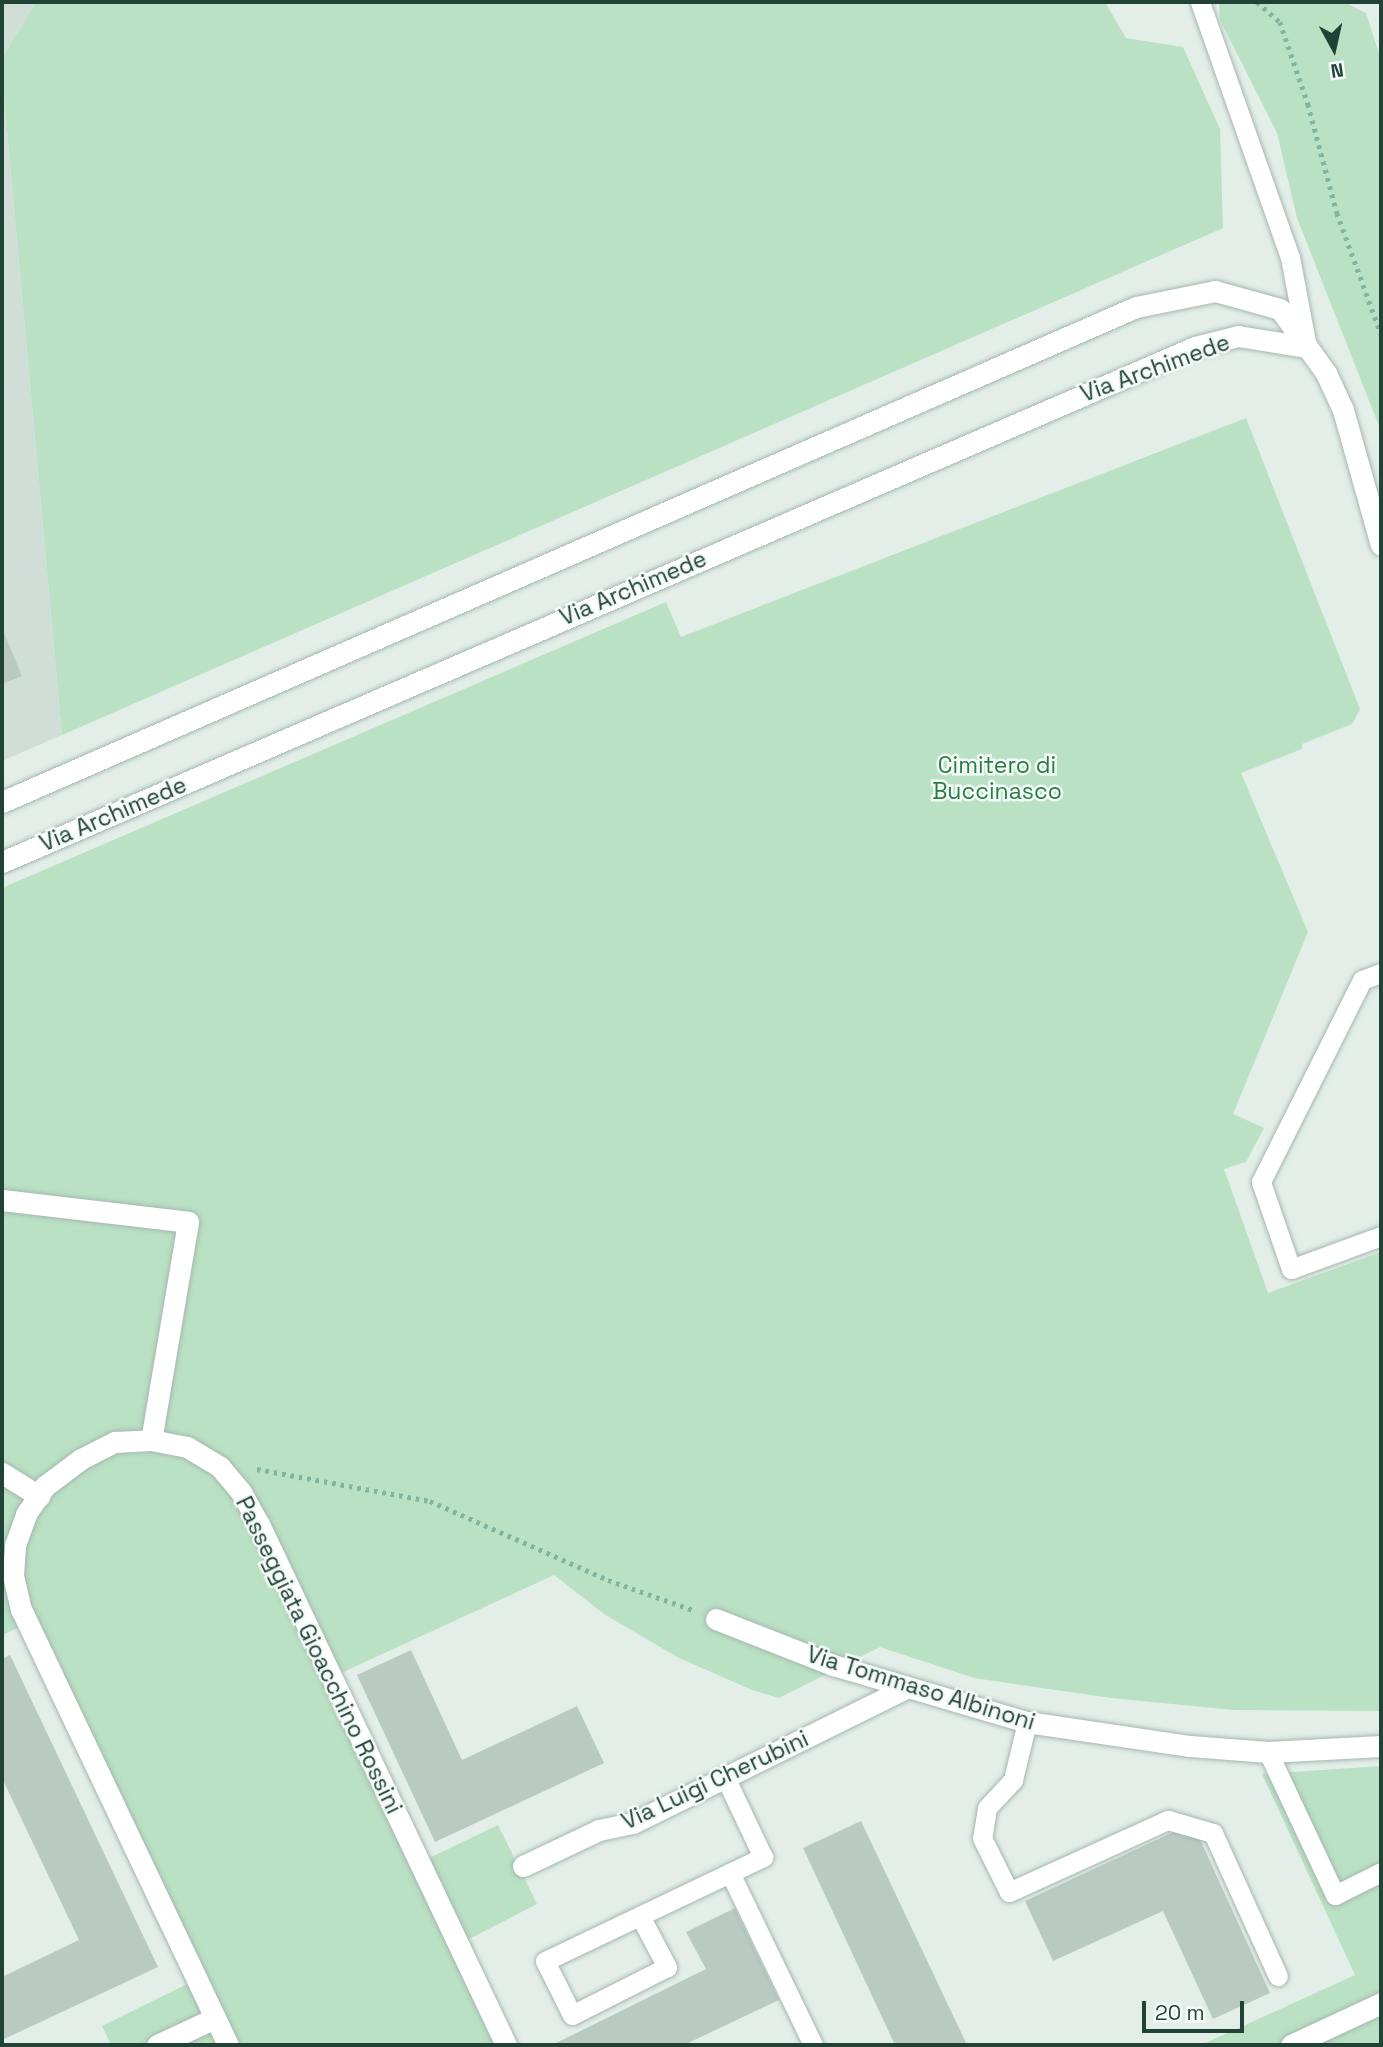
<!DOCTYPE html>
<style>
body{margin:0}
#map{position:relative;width:1383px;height:2047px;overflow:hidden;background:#e3eee9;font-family:"Space Grotesk",sans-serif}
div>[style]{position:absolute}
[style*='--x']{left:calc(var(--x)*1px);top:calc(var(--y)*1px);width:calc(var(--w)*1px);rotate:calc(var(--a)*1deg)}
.built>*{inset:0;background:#d1ded8}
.green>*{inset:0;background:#bae1c3}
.building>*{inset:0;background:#b8cac2}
.path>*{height:4.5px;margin-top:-2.25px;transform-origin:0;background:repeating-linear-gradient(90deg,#81b5a2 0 3.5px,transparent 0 8.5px)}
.roads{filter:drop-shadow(0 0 2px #a5b7b0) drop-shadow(0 0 2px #a5b7b0)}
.lane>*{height:19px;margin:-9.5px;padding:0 9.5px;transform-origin:9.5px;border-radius:9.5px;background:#fff}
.street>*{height:21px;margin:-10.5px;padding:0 10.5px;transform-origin:10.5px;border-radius:10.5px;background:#fff}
span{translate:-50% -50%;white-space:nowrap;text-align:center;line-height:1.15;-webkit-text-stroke:5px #f4faf7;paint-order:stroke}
.street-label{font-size:23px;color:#214237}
.park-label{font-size:23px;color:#277d44}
.frame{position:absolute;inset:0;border:4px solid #214237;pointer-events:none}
.north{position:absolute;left:1299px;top:14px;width:70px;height:70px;-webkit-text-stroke:5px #f4faf7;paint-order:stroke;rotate:172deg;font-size:19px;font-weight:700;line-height:28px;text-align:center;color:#214237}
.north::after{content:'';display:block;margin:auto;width:24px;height:32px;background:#214237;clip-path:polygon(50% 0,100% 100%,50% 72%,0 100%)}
.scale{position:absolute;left:1142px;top:2001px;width:102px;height:32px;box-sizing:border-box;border:4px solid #214237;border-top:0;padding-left:9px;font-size:21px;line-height:24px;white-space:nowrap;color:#214237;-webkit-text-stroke:5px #f4faf7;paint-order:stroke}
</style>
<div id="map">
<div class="built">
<i style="clip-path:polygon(2px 2px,36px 2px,2px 58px)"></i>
<i style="clip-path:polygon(2px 74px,62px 735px,2px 761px)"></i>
</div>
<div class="green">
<i style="clip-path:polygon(36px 2px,1105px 2px,1126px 38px,1183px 47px,1220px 129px,1223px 228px,62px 735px,2px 74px,2px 58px)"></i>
<i style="clip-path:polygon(1219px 2px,1344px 2px,1366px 13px,1381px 60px,1381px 431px,1297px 218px,1277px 133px,1220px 20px)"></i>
<i style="clip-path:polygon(1246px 418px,1360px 709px,1352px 724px,1302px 744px,1302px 749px,1241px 773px,1308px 932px,1233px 1114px,1264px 1128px,1246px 1162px,1224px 1169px,1268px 1293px,1381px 1252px,1381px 1711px,1234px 1710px,1111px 1698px,974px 1678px,880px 1647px,779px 1698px,752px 1690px,677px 1657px,604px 1614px,554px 1575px,339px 1674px,425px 1860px,498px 1825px,537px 1904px,465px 1941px,515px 2045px,111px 2045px,102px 2026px,187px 1984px,20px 1627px,2px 1635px,2px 888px,666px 602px,681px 637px)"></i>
<i style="clip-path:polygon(1381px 1766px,1381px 2045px,1201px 2045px,1355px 1975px,1262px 1774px)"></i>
</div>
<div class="building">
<i style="clip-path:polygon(2px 628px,22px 676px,2px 684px)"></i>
<i style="clip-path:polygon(411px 1650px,462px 1760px,577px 1706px,604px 1763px,435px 1842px,357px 1675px)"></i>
<i style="clip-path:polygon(10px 1655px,158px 1967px,2px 2040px,2px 1977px,79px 1940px,2px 1778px,2px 1659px)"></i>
<i style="clip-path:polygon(861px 1821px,967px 2045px,895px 2045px,803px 1848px)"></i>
<i style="clip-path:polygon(1180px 1829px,1198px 1835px,1270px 1993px,1213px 2019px,1163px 1911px,1053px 1961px,1025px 1901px)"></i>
<i style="clip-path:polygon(735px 1908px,779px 2000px,684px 2045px,552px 2045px,706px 1969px,686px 1932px)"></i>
</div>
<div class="path">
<i style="--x:1257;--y:2;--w:30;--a:41"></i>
<i style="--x:1280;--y:22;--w:87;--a:71.1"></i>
<i style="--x:1308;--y:104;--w:113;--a:75.1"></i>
<i style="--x:1337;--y:213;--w:129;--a:70"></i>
<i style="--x:257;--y:1469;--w:176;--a:10.5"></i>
<i style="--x:430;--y:1501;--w:195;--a:23.9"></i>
<i style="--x:608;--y:1580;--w:90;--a:19.4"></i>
</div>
<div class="roads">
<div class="lane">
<i style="--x:1200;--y:2;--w:270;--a:70.6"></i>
<i style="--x:1290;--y:257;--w:92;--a:79.3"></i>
<i style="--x:1381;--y:973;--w:20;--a:160"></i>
<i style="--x:1362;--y:980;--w:226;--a:116.6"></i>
<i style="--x:1261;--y:1182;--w:92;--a:71"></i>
<i style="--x:1291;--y:1269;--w:96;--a:-20.1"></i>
<i style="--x:1027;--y:1722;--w:60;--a:103.6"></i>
<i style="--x:1013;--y:1780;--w:38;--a:133"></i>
<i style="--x:987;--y:1808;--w:30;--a:99"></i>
<i style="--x:982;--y:1838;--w:60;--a:63.4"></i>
<i style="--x:1009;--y:1892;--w:175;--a:-24.4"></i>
<i style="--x:1168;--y:1820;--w:47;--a:16.1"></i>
<i style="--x:1213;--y:1833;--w:157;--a:65.6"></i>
<i style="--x:1268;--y:1752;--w:158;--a:64.9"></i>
<i style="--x:1335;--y:1895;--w:51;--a:-26.6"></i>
<i style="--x:730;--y:1873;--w:191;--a:64.2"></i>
<i style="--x:640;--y:1916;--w:58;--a:62.1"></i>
<i style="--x:667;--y:1967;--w:106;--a:153.2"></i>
<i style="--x:572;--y:2015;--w:60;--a:-116.6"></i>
<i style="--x:545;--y:1961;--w:242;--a:-25.5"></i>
<i style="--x:763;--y:1857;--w:89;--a:-115.4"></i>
</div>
<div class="street">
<i style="--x:2;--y:802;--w:1237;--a:-23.58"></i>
<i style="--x:1136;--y:307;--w:81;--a:-11.4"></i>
<i style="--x:1215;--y:291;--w:67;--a:15.5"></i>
<i style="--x:1280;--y:309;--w:79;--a:54.3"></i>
<i style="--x:1326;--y:373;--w:41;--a:65.3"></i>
<i style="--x:1343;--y:410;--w:140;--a:74.3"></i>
<i style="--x:2;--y:862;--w:1299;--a:-23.35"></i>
<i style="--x:1195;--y:347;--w:44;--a:-14.3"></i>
<i style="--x:1238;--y:336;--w:70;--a:9.1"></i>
<i style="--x:2;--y:1200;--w:187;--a:6.7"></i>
<i style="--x:188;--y:1222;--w:221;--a:99.6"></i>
<i style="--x:2;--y:1473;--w:44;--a:31.9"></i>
<i style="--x:716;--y:1619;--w:126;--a:21.5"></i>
<i style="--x:833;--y:1665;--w:202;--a:16.4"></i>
<i style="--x:1027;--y:1722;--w:165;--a:8.4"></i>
<i style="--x:1190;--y:1746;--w:78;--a:4.4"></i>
<i style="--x:1268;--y:1752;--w:113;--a:-3"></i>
<i style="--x:523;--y:1866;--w:84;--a:-25.3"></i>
<i style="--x:599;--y:1830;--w:35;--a:-12"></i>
<i style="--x:633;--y:1823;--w:305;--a:-26.3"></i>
<i style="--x:157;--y:2045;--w:64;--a:-25"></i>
<i style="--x:228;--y:2045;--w:482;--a:-115.4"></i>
<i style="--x:21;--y:1610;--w:36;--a:-103"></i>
<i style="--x:13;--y:1575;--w:30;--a:-86"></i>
<i style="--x:15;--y:1545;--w:33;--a:-70"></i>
<i style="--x:26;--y:1514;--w:34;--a:-56"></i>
<i style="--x:45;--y:1486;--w:45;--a:-36.9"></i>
<i style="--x:81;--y:1459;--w:38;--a:-27"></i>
<i style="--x:115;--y:1442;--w:36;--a:-3"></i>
<i style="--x:151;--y:1440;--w:37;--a:11"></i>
<i style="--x:187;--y:1447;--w:39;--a:31"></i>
<i style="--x:220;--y:1467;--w:33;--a:50"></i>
<i style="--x:241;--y:1492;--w:37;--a:61"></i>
<i style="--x:259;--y:1524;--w:577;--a:64.63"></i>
<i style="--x:1291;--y:2045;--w:99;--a:-25"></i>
</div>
</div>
<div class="street-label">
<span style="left:1155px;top:368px;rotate:-20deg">Via Archimede</span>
<span style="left:633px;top:588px;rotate:-23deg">Via Archimede</span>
<span style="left:113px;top:814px;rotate:-23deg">Via Archimede</span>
<span style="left:319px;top:1655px;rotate:64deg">Passeggiata Gioacchino Rossini</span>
<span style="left:921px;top:1688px;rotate:17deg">Via Tommaso Albinoni</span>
<span style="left:715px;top:1780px;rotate:-25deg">Via Luigi Cherubini</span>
</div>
<div class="park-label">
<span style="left:997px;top:778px">Cimitero di<br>Buccinasco</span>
</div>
<div class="frame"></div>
<div class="north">N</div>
<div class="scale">20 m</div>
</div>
